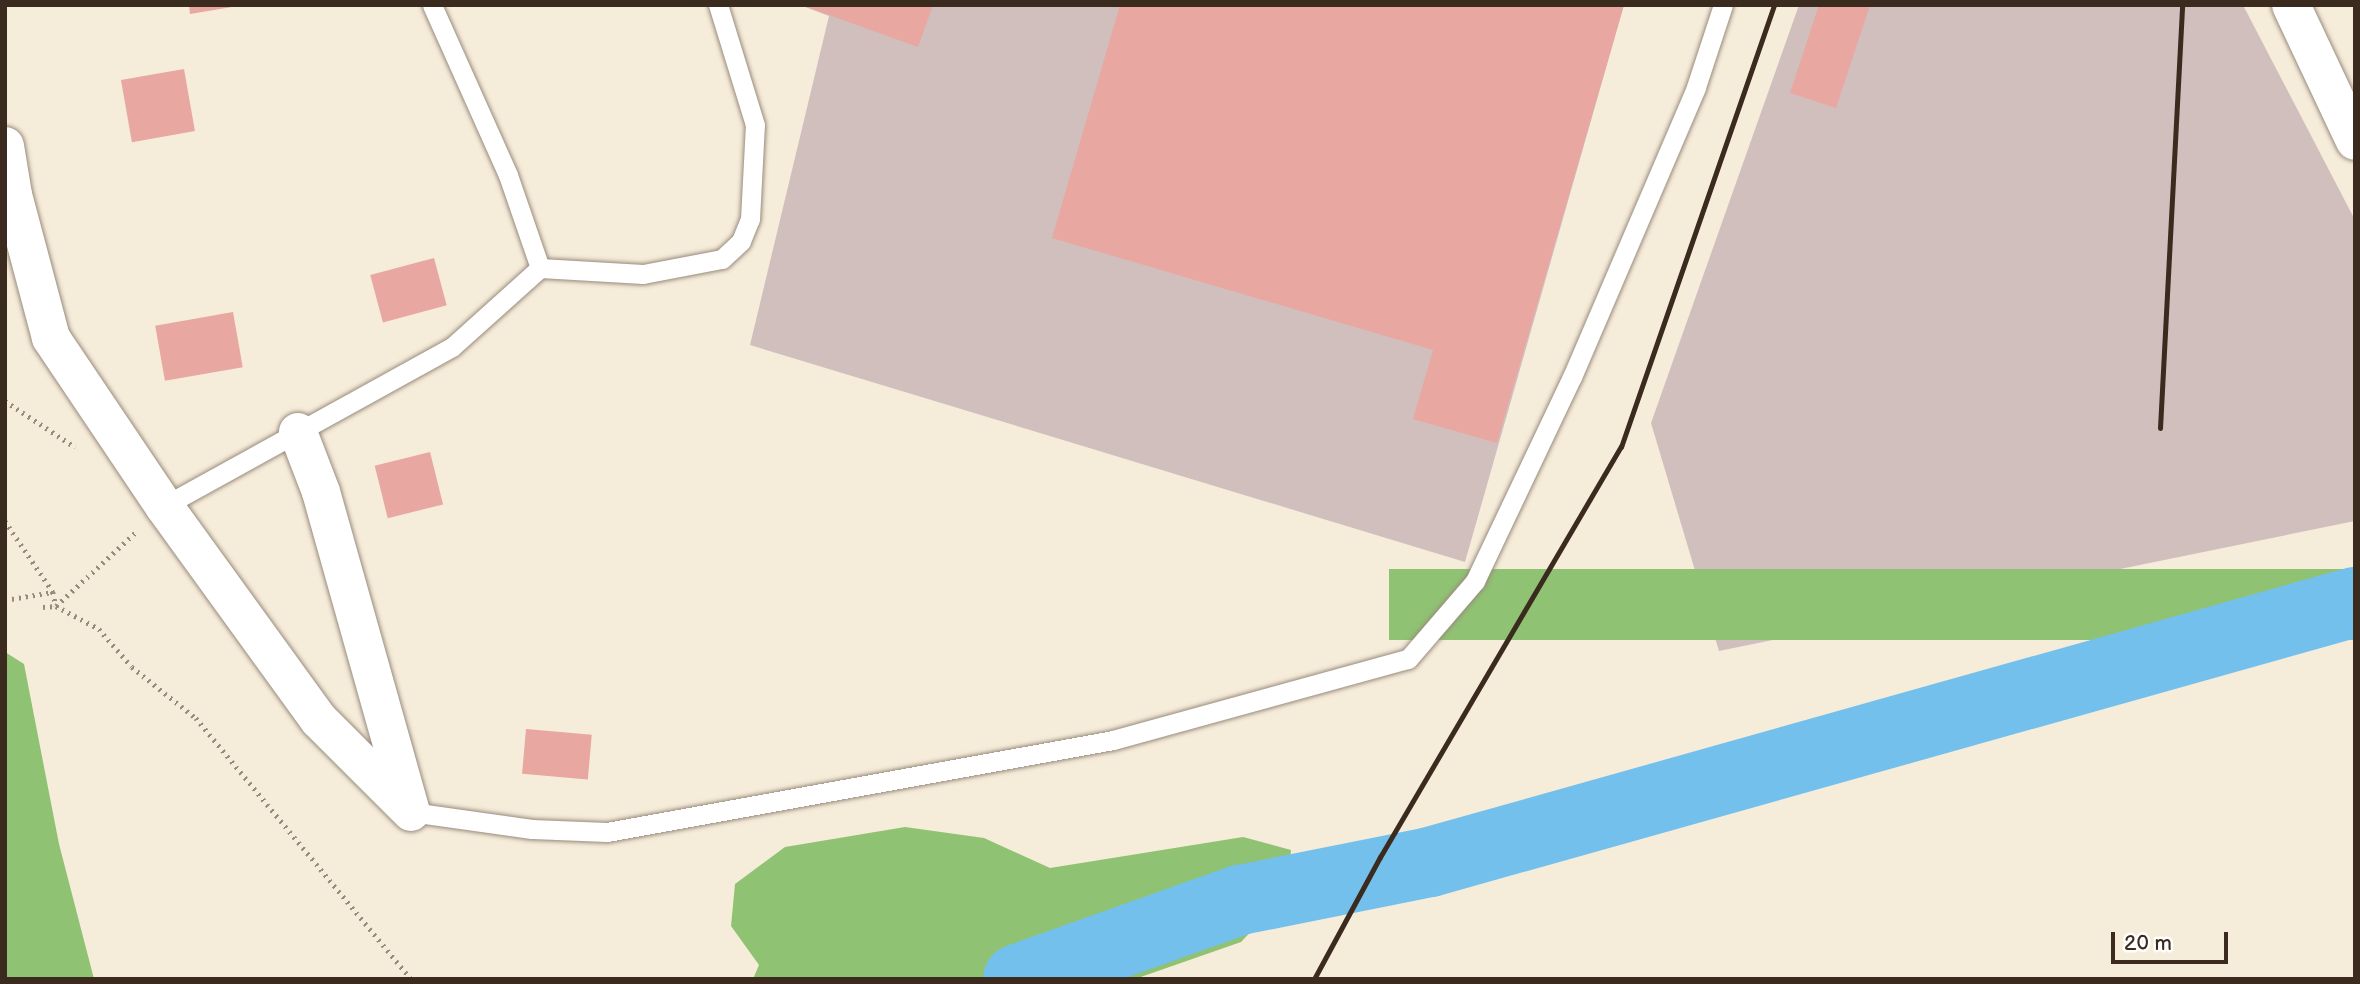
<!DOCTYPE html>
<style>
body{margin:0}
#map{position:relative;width:2360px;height:984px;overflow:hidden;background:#f6ecda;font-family:"Balsamiq Sans",sans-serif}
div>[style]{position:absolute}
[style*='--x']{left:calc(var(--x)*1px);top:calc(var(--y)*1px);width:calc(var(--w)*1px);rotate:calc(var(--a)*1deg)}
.industrial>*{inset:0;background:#d1bfbd}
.green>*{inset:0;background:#90c273;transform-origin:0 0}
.river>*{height:70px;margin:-35px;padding:0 35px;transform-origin:35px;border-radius:35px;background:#73c0ed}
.building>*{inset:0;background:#e8a7a0;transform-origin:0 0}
.path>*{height:4.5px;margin-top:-2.25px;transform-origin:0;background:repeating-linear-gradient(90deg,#988b7c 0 2px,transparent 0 7px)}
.roads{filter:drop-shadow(0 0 2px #988b7c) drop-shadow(0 0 2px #988b7c)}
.service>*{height:19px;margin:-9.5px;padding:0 9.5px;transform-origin:9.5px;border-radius:9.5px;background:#fff}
.minor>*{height:38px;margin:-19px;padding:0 19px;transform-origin:19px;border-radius:19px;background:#fff}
.rail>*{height:5px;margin:-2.5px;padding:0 2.5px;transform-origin:2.5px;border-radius:2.5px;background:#3b2a1e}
span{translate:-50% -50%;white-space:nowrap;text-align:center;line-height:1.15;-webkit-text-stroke:5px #fff;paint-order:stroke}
.frame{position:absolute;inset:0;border:7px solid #3b2a1e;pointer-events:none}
.scale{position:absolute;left:2111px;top:932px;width:117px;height:32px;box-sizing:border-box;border:4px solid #3b2a1e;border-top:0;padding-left:9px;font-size:21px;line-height:24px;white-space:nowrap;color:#3b2a1e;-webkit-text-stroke:5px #fff;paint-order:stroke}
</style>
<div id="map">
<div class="industrial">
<i style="clip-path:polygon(800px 5px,1624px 5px,1465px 562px,750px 345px,829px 16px)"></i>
<i style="clip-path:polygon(1799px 5px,2243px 5px,2355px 220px,2355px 521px,1719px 651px,1651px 423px)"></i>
</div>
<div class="green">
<i style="left:2355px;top:569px;width:71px;height:966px;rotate:90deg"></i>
<i style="clip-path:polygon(5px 652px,24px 664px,59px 844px,94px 979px,5px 979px)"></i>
<i style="clip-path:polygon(905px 827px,984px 838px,1050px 868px,1243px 837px,1291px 850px,1287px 893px,1241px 942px,1135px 979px,753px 979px,759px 965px,731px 926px,735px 884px,785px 847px)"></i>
</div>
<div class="river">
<i style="--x:1018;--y:979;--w:236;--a:-19.6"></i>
<i style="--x:1240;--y:900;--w:194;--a:-11.3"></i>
<i style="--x:1430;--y:862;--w:961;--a:-15.7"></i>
</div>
<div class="building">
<i style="clip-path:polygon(189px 5px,232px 5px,232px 7px,190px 14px)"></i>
<i style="clip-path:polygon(801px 5px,933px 5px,918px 47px)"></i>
<i style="clip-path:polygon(1120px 5px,1624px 5px,1497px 443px,1413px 419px,1433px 350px,1052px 238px)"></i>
<i style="clip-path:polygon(1819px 5px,1870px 5px,1836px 108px,1790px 93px)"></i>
<i style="left:184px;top:69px;width:63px;height:64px;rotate:80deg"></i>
<i style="left:434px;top:258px;width:49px;height:66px;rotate:75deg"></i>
<i style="left:233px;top:312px;width:56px;height:79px;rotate:80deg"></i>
<i style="left:430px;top:452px;width:54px;height:57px;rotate:76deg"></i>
<i style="left:526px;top:729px;width:66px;height:45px;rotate:5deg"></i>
</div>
<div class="path">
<i style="--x:5;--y:401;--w:84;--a:33.3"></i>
<i style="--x:5;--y:521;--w:86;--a:55.9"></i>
<i style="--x:53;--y:592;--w:14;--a:78"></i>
<i style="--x:56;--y:606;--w:49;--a:28.1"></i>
<i style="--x:99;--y:629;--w:50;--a:49"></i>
<i style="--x:132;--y:667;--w:82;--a:38.6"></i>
<i style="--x:196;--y:718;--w:338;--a:50.5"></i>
<i style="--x:5;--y:600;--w:49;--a:-9.5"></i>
<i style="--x:43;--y:607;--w:13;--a:-4"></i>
<i style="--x:56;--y:606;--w:109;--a:-42.8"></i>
</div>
<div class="roads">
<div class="service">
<i style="--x:540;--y:268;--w:103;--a:3.3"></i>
<i style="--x:643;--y:274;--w:80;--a:-10.8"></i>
<i style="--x:722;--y:259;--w:26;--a:-43"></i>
<i style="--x:741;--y:241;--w:24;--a:-68"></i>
<i style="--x:750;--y:219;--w:94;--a:-87"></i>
<i style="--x:755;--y:125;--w:126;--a:-107.1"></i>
<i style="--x:164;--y:506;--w:329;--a:-28.9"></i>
<i style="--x:452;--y:347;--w:118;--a:-41.9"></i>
<i style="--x:540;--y:268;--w:98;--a:-109"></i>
<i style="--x:508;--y:175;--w:186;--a:-114.1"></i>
<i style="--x:411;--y:812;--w:122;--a:8"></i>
<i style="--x:532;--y:829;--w:75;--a:2.3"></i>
<i style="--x:607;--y:832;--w:514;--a:-10.3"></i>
<i style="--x:1113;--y:740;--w:306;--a:-15.4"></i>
<i style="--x:1408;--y:659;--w:103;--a:-49.3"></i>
<i style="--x:1475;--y:581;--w:226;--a:-64.6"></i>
<i style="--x:1572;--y:377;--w:315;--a:-66.8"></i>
<i style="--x:1696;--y:87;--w:86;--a:-71.8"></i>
</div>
<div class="minor">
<i style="--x:2291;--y:5;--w:150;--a:64.8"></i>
<i style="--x:5;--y:146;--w:50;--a:80.7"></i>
<i style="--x:13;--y:195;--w:148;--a:75.1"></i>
<i style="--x:51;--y:338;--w:202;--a:56.1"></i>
<i style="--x:164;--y:506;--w:264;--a:54.1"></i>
<i style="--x:319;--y:720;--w:130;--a:45"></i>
<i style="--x:298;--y:432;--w:64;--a:69"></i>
<i style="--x:321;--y:492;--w:329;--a:74.3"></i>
</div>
</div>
<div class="rail">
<i style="--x:2160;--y:428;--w:424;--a:-87"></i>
<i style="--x:1314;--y:979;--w:139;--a:-61.6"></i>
<i style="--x:1380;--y:857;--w:476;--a:-59.6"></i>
<i style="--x:1621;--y:447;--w:468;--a:-70.9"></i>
</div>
<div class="frame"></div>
<div class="scale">20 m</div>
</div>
